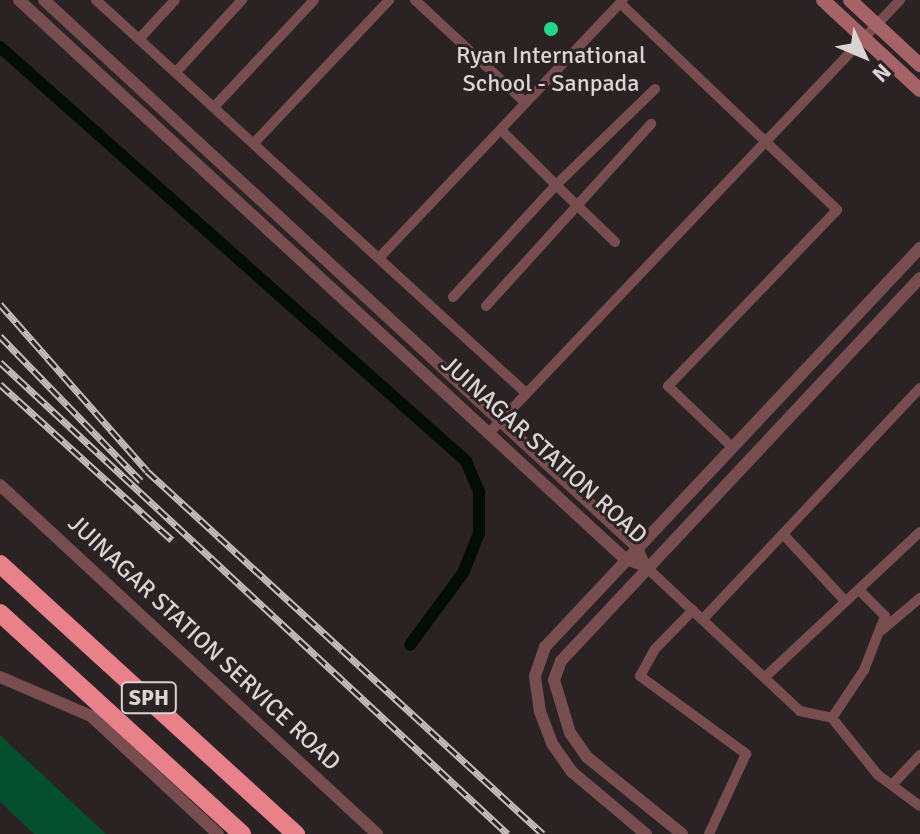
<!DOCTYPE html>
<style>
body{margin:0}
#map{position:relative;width:920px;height:834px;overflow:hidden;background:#2b2223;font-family:Signika,sans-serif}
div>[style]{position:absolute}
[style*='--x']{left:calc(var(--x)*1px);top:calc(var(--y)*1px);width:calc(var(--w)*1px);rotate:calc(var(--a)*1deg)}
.green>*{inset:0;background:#034f2e}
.canal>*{height:12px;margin:-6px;padding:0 6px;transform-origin:6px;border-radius:6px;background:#020d06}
.minor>*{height:10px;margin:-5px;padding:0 5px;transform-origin:5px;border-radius:5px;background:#774d50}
.tertiary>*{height:12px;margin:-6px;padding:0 6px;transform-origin:6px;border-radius:6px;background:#774d50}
.secondary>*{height:14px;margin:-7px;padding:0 7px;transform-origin:7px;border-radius:7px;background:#a56368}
.motorway>*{height:18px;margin:-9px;padding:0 9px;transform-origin:9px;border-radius:9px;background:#e9818b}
.rail>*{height:7px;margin-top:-3.5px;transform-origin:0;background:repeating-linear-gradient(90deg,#2b2223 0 12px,#c4bdbd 0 24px);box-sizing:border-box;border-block:2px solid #c4bdbd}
.dots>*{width:22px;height:22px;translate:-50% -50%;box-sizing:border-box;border:4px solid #2b2223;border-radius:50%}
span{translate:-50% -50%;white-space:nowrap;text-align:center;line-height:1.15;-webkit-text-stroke:6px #2b2223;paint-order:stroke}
.shield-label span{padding:2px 6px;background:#2b2223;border:2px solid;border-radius:6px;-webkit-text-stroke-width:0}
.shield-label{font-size:22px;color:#dad4d4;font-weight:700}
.poi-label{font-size:24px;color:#dad4d4}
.street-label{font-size:24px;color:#dad4d4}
.north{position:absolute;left:824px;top:16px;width:80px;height:80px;-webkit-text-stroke:6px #2b2223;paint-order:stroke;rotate:134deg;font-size:22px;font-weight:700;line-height:32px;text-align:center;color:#dad4d4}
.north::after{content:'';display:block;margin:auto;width:28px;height:36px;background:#dad4d4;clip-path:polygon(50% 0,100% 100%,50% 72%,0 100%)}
</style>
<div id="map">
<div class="green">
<i style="clip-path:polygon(0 735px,106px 834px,34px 834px,0 802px)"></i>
</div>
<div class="canal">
<i style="--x:0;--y:47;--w:623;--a:41.62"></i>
<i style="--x:466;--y:461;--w:34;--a:67"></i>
<i style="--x:479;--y:492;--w:41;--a:90"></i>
<i style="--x:479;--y:533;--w:43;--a:111.8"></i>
<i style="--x:463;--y:573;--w:89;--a:126.4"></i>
</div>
<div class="minor">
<i style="--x:96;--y:0;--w:583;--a:42.43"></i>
<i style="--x:415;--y:0;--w:151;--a:42.9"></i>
<i style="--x:620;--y:3;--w:300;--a:43.6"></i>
<i style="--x:837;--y:210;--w:244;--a:133.8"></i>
<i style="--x:668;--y:386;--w:87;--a:43.6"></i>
<i style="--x:139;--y:39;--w:53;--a:-47.3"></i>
<i style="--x:176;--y:72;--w:98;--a:-47.5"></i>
<i style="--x:214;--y:107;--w:146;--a:-46.9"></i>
<i style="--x:501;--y:130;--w:78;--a:45"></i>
<i style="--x:556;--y:185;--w:138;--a:-44.1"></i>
<i style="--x:254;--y:143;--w:197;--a:-46.6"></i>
<i style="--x:379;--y:258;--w:355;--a:-46.6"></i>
<i style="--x:453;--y:297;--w:152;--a:-47.4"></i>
<i style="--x:556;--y:185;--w:82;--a:44"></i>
<i style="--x:486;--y:306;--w:246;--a:-47.8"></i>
<i style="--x:489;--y:433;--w:597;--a:-46.49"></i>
<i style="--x:783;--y:534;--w:91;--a:47.2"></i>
<i style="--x:645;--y:566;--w:212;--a:43.1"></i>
<i style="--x:800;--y:711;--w:33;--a:12"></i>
<i style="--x:832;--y:718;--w:73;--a:51.1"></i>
<i style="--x:878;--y:775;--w:52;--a:36.4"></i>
<i style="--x:693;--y:610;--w:54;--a:134.3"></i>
<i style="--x:655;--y:649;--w:31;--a:119"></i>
<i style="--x:640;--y:676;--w:132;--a:36.3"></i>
<i style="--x:746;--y:754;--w:88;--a:114.8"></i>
<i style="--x:703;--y:619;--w:317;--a:-46.8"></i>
<i style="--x:882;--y:630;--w:50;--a:-40.1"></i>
<i style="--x:765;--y:677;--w:212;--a:-43.1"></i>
<i style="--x:832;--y:718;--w:58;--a:-56.3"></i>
<i style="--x:864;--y:670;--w:58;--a:-68.7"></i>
<i style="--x:885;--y:616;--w:37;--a:-135"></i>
<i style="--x:893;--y:784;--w:40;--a:-47"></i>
</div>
<div class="tertiary">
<i style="--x:19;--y:0;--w:823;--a:42.69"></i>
<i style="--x:624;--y:558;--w:22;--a:21"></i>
<i style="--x:44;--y:0;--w:805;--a:42.69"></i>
<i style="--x:636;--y:546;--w:22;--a:66"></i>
<i style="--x:0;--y:485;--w:514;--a:42.79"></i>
<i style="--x:0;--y:677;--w:99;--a:23.2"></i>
<i style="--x:91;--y:716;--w:173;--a:42.9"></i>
<i style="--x:646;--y:834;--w:97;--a:-140"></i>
<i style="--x:572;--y:772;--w:35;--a:-125"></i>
<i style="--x:552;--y:743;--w:33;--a:-111"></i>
<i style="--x:540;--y:712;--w:36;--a:-98"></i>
<i style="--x:535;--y:676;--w:31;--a:-71"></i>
<i style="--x:545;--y:647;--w:548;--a:-46.78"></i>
<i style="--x:682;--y:834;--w:122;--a:-141"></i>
<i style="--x:587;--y:757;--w:29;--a:-125"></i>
<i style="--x:570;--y:733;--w:55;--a:-106.8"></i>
<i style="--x:554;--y:680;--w:20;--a:-70"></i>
<i style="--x:561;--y:661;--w:525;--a:-46.85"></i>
</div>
<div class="secondary">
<i style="--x:823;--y:0;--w:132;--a:42.9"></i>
<i style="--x:850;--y:0;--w:96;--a:42.9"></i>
</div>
<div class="motorway">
<i style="--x:0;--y:564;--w:401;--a:42.4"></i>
<i style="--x:0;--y:613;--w:328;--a:42.4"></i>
</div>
<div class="rail">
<i style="--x:0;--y:304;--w:222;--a:48.6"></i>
<i style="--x:147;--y:471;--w:537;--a:42.51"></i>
<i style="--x:0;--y:336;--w:202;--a:45.8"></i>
<i style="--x:0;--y:362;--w:693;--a:42.9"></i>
<i style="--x:0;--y:384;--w:232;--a:42.2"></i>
</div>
<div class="dots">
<i style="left:551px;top:29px;background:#20d887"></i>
</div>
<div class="shield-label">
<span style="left:149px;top:698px">SPH</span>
</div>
<div class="poi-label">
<span style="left:551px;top:70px">Ryan International<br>School - Sanpada</span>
</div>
<div class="street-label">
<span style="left:544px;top:450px;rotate:42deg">JUINAGAR STATION ROAD</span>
<span style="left:204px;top:643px;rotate:43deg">JUINAGAR STATION SERVICE ROAD</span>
</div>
<div class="north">N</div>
</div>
